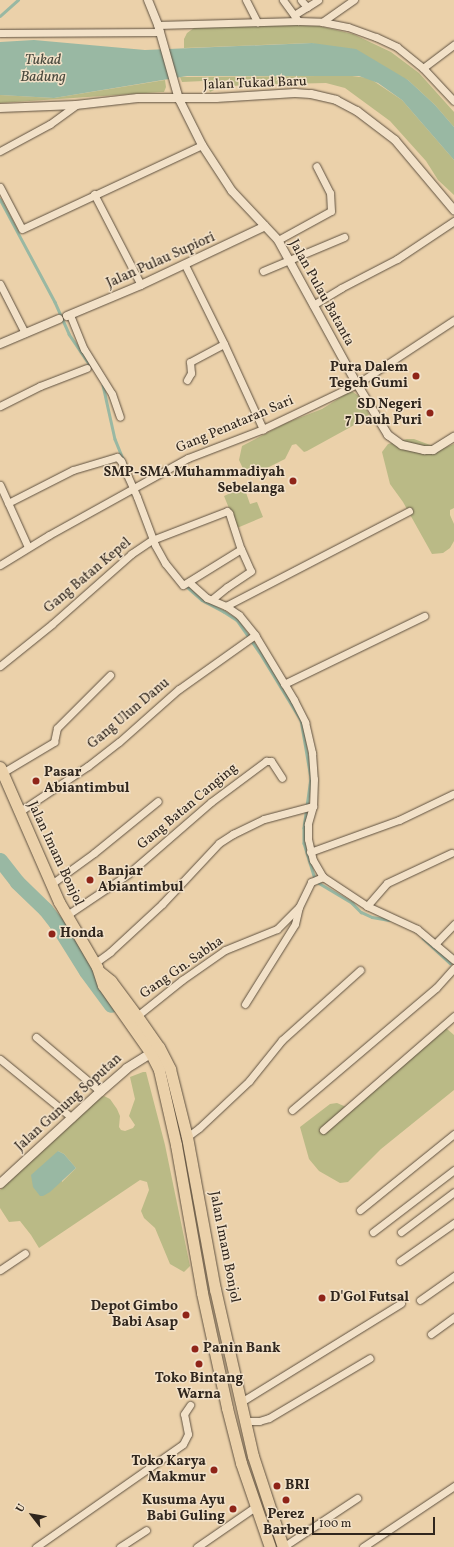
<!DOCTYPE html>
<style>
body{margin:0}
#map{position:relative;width:454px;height:1547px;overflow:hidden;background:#ebd1aa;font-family:Vollkorn,serif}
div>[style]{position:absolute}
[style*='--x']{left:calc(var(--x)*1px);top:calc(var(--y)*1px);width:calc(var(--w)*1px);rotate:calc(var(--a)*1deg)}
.green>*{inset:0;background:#baba86}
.water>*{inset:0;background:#99b8a3}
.stream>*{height:2.5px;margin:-1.25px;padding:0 1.25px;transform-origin:1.25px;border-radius:1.25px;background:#99b8a3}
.river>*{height:15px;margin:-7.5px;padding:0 7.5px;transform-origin:7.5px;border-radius:7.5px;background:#99b8a3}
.roads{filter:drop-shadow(0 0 1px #5f5140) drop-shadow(0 0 1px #5f5140)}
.minor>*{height:7px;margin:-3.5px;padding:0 3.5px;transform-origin:3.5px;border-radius:3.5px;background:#f2e1c8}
.tertiary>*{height:8px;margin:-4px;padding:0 4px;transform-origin:4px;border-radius:4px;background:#f2e1c8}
.secondary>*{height:9px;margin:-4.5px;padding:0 4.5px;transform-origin:4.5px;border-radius:4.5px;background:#f2e1c8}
.trunk>*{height:11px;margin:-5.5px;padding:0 5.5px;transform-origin:5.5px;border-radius:5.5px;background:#ebd1aa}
.dots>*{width:11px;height:11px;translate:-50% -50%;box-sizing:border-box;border:2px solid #f2e1c8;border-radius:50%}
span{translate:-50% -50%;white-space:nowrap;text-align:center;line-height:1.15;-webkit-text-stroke:3px #f2e1c8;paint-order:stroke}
.street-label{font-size:14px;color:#30261d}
.poi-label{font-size:14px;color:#30261d;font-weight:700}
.right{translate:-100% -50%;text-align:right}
.left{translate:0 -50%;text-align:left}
.water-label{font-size:15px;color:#4a4a3e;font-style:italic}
.north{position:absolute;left:12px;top:1495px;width:40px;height:40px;-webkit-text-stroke:3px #f2e1c8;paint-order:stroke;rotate:301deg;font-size:11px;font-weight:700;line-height:16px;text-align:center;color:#30261d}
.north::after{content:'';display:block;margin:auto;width:14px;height:18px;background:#30261d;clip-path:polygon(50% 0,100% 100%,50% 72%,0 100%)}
.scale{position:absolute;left:312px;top:1517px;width:123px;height:18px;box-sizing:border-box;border:2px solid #30261d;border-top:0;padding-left:5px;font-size:12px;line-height:14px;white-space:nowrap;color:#30261d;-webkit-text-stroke:3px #f2e1c8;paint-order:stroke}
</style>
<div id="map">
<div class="green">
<i style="clip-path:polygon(271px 24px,319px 26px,353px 34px,391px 52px,419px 73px,454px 112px,454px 127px,435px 105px,408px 80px,312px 43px,184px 48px,184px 39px,187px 33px,194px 28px)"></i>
<i style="clip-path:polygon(335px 74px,369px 78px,402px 100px,454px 160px,454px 195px,438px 180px,426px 161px,390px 121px,345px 88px,326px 83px,247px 85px,220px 87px,210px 92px,207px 84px,203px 81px,182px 82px,180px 77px,319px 76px)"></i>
<i style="clip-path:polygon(165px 80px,166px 87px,164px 92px,161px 92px,0 103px,0 95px,54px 98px)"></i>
<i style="clip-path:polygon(349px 392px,353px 392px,360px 397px,369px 414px,367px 418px,307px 451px,304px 452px,296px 444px,292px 445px,285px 459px,249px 477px,246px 475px,239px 460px,242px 446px,286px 423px,322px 409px)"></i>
<i style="clip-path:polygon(407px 439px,414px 439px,441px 449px,454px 444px,454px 508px,450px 510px,450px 515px,454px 524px,454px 541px,450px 548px,443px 553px,432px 554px,403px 502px,390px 484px,382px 452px,388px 444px)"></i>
<i style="clip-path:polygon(244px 487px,250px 504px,257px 502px,263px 517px,237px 528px,224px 496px)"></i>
<i style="clip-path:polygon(446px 1028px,454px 1035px,454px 1090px,381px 1149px,348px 1182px,340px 1183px,319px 1171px,309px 1159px,300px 1127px,330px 1104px,337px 1103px,351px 1109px)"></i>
<i style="clip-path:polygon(evenodd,143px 1072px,146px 1072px,165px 1145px,190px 1266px,184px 1272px,170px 1264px,155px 1228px,144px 1218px,141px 1211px,149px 1190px,147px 1182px,140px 1180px,39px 1248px,31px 1235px,20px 1221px,9px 1222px,0 1208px,0 1190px,89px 1108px,93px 1102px,104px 1096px,110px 1099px,117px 1109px,120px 1116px,119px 1127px,121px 1130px,125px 1131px,133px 1128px,135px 1125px,129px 1116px,135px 1099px,130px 1077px,143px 1072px,58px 1151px,64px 1154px,76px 1168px,62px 1182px,58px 1151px)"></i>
</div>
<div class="water">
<i style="clip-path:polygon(34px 40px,145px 50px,312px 43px,356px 49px,408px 80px,435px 105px,454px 127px,454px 160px,402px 100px,378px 83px,359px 76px,187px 76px,54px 98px,0 95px,0 42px)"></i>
<i style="clip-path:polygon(58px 1151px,64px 1154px,76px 1168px,50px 1192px,43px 1196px,40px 1196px,33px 1187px,31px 1175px)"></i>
</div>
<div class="stream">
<i style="--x:0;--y:16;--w:24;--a:-42"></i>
<i style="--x:0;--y:199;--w:117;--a:61.9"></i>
<i style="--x:55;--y:302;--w:35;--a:66"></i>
<i style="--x:69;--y:334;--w:37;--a:56"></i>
<i style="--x:103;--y:385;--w:55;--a:77.5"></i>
<i style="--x:115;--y:439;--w:24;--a:68"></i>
<i style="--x:186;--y:586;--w:21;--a:41"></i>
<i style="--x:202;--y:600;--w:24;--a:28"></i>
<i style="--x:223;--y:611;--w:17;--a:33"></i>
<i style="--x:237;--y:620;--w:38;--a:55"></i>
<i style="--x:259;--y:651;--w:81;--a:58.7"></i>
<i style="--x:301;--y:720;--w:59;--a:80.2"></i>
<i style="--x:311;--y:778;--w:50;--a:98"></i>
<i style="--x:304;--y:828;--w:15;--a:90"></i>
<i style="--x:304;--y:843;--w:37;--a:73"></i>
<i style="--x:315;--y:878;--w:6;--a:51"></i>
<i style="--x:319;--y:883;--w:39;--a:31"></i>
<i style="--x:352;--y:903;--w:13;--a:45"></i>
<i style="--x:361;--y:912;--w:12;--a:24"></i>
<i style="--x:372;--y:917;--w:17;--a:10"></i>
<i style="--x:423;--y:938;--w:37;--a:43"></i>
</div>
<div class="river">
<i style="--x:0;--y:860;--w:28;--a:52"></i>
<i style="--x:17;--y:882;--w:39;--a:44"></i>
<i style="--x:45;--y:909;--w:18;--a:52"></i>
<i style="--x:56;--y:923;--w:57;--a:58"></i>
<i style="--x:86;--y:971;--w:42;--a:53.7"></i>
</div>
<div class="roads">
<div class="minor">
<i style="--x:246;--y:0;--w:25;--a:63"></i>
<i style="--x:283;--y:0;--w:26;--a:54"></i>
<i style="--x:307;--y:7;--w:13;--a:-32"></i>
<i style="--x:294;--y:15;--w:15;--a:-32"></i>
<i style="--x:307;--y:7;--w:9;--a:-131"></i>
<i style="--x:322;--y:22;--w:39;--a:-35"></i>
<i style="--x:158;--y:25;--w:140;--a:-1.6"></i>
<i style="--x:298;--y:21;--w:24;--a:2"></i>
<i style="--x:322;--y:22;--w:26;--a:11"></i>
<i style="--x:348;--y:27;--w:30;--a:20"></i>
<i style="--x:376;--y:37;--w:23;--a:25"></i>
<i style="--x:397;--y:47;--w:33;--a:39"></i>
<i style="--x:423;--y:68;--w:45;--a:46.8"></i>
<i style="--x:0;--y:33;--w:160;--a:-0.4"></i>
<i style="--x:423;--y:68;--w:39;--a:-37"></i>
<i style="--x:0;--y:151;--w:57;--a:-28.4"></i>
<i style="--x:50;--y:124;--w:32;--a:-36"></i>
<i style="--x:0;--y:187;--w:47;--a:62.4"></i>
<i style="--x:22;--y:229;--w:199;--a:-25"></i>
<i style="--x:94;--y:194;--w:102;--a:62.7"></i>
<i style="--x:278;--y:240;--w:60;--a:-28.7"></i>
<i style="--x:331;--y:211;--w:18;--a:-93"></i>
<i style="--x:330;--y:193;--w:30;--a:-117"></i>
<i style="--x:185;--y:265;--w:88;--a:63.7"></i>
<i style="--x:224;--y:344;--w:94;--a:65.4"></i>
<i style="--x:263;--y:271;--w:88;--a:-22.8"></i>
<i style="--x:0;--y:284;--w:55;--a:63"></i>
<i style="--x:313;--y:305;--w:33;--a:-31"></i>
<i style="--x:341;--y:288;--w:63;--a:-27.4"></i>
<i style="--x:397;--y:259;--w:69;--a:-33.7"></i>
<i style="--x:70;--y:315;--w:37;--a:68"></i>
<i style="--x:84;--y:349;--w:53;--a:58.1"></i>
<i style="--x:112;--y:394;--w:24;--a:71"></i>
<i style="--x:187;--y:380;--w:8;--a:-60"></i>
<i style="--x:191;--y:373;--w:11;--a:-95"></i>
<i style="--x:190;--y:362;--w:38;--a:-28"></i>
<i style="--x:0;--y:406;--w:45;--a:-26.6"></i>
<i style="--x:40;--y:386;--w:50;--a:-21"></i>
<i style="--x:0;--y:485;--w:68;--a:65.7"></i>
<i style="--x:8;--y:503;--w:73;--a:-26.9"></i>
<i style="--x:73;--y:470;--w:46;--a:-16.5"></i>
<i style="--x:117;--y:457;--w:6;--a:45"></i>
<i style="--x:121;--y:461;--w:39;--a:66"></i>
<i style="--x:137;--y:497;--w:51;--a:69.4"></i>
<i style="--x:155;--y:545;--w:21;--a:61"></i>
<i style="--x:165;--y:563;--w:28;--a:51"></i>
<i style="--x:183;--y:585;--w:68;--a:-31.8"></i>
<i style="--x:409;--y:511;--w:206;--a:152.6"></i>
<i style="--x:226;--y:606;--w:16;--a:35"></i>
<i style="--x:239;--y:615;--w:26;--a:51"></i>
<i style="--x:255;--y:635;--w:76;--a:59"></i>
<i style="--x:294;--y:700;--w:25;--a:63"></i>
<i style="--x:305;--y:722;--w:32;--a:77"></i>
<i style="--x:312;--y:753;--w:26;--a:86"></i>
<i style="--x:314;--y:779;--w:27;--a:92"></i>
<i style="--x:313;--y:806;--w:19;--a:106"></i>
<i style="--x:308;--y:824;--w:15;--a:90"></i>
<i style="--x:308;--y:839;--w:22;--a:77"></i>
<i style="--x:313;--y:860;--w:20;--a:60"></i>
<i style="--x:323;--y:877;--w:53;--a:33.4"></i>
<i style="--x:367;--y:906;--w:55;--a:24.7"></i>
<i style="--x:417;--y:929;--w:48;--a:40"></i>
<i style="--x:0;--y:565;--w:57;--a:-31.5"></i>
<i style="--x:49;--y:535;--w:159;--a:-29"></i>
<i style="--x:188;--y:458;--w:80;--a:-21.1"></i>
<i style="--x:263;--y:429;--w:104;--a:-25.6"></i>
<i style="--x:357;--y:384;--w:116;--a:-33.4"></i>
<i style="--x:189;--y:582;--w:24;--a:42"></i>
<i style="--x:207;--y:598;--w:21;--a:23"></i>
<i style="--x:0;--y:666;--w:67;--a:-38.9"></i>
<i style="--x:52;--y:624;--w:106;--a:-41.5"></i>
<i style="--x:131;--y:554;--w:25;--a:-34"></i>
<i style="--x:152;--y:540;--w:80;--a:-21.1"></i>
<i style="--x:227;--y:511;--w:3;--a:45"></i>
<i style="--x:229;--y:513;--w:38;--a:72"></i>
<i style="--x:241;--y:549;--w:24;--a:66"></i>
<i style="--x:251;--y:571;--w:29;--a:146"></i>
<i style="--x:227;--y:587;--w:19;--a:141"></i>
<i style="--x:284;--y:684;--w:156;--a:-25.9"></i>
<i style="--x:2;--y:773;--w:61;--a:-30.8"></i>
<i style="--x:54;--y:742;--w:14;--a:-78"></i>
<i style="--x:57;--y:728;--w:75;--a:-45"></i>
<i style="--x:19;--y:812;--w:83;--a:-33.7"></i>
<i style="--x:88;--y:766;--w:39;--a:-38"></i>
<i style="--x:119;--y:742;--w:80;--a:-41.5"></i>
<i style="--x:179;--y:689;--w:93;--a:-35.4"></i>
<i style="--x:310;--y:852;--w:95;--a:-19.8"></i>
<i style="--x:399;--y:820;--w:60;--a:-25.7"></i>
<i style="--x:50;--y:885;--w:54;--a:-36"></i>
<i style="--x:94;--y:853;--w:82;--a:-39.1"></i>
<i style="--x:367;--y:906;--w:30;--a:-49"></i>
<i style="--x:387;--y:883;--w:71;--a:-25.1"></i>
<i style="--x:67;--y:915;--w:73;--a:-33.9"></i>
<i style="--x:128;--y:874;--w:110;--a:-40.9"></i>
<i style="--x:211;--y:802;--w:69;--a:-36.7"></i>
<i style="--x:266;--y:761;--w:5;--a:0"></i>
<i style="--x:271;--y:761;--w:20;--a:57"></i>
<i style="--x:435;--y:944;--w:28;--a:-46"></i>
<i style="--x:95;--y:963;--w:19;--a:-36"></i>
<i style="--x:110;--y:952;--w:71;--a:-42.7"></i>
<i style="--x:162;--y:904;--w:83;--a:-46.9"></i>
<i style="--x:219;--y:843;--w:17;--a:-33"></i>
<i style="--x:233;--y:834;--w:34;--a:-26"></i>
<i style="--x:264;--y:819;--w:51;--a:-14.9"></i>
<i style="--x:245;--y:1004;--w:94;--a:-58"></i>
<i style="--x:295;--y:924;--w:17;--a:-77"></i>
<i style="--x:137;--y:1016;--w:58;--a:-38.7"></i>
<i style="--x:182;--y:980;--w:52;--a:-34.9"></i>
<i style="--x:225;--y:950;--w:56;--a:-22"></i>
<i style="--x:277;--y:929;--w:31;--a:-45"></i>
<i style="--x:299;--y:907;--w:28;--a:-64"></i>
<i style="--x:311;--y:882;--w:13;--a:-23"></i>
<i style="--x:36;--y:1037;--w:84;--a:40.2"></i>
<i style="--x:0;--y:1059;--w:93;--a:39.3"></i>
<i style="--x:292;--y:1110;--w:189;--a:-40.3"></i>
<i style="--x:436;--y:988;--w:27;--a:-48"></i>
<i style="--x:323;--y:1130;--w:174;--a:-41"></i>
<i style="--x:187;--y:1137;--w:15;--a:-37"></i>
<i style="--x:199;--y:1128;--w:69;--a:-43.2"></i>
<i style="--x:249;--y:1081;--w:53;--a:-51.2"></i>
<i style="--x:282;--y:1040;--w:105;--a:-41.9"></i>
<i style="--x:360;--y:1210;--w:121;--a:-39"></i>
<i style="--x:373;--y:1232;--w:102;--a:-37.4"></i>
<i style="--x:401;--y:1232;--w:66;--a:-37"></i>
<i style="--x:400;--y:1261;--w:66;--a:-35.1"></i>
<i style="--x:0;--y:1270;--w:30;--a:-34"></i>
<i style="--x:420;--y:1300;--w:42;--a:-35.2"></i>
<i style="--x:431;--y:1334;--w:29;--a:-36"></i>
<i style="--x:241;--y:1402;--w:188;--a:-31.7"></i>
<i style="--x:245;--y:1421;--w:14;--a:0"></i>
<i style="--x:259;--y:1421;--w:10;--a:-17"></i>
<i style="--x:269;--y:1418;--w:117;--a:-30.7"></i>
<i style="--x:36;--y:1547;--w:179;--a:-35"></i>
<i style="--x:183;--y:1444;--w:11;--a:-63"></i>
<i style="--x:188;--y:1434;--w:20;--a:-101"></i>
<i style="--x:184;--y:1414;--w:11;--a:-56"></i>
<i style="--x:120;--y:1547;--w:31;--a:-33"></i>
<i style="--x:197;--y:1547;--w:70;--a:-34.6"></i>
<i style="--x:283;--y:1547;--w:89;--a:-33.5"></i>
<i style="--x:363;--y:1547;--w:110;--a:-33.8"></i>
</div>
<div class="tertiary">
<i style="--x:148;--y:0;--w:27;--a:68"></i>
<i style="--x:158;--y:25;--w:77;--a:74.2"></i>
<i style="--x:179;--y:99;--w:51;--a:63.4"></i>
<i style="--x:202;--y:145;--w:55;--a:56.9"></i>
<i style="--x:232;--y:191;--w:67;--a:46.8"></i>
<i style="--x:278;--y:240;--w:164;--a:61.3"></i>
<i style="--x:357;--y:384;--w:60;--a:58.7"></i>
<i style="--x:388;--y:435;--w:17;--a:36"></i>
<i style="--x:402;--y:445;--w:23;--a:13"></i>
<i style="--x:424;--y:450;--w:9;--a:0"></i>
<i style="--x:433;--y:450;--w:25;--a:-32"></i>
<i style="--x:0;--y:108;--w:76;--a:-2.3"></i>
<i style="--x:76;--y:105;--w:62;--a:-6.4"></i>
<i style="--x:138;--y:98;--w:78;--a:0"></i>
<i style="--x:216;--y:98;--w:79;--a:-3.6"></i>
<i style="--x:295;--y:93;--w:16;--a:4"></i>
<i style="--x:311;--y:94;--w:26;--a:13"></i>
<i style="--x:336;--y:100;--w:24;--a:28"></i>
<i style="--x:357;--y:111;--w:48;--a:37.3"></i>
<i style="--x:395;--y:140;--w:92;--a:49.9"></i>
<i style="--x:67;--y:316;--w:80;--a:-22.7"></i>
<i style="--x:141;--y:285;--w:137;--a:-25.4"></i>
<i style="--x:0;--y:344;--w:64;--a:-23"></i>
</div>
<div class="secondary">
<i style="--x:0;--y:1183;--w:136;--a:-42.6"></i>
<i style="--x:100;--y:1091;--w:35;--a:-41"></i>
<i style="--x:126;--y:1068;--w:34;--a:-32"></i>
</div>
<div class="trunk">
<i style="--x:0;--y:767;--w:147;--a:66.4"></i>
<i style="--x:59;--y:902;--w:75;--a:59.7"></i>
<i style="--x:97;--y:967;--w:19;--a:72"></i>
<i style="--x:103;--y:985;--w:82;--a:55"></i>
<i style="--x:150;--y:1052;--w:20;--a:63"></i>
<i style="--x:159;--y:1070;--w:77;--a:77.2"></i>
<i style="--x:176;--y:1145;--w:150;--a:80"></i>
<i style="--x:202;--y:1293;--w:118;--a:77.7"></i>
<i style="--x:227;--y:1408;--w:57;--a:75.7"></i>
<i style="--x:241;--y:1463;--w:89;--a:71"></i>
<i style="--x:100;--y:972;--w:14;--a:39"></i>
<i style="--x:111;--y:981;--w:44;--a:53.4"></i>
<i style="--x:137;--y:1016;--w:38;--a:55"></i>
<i style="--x:159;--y:1047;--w:25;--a:63"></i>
<i style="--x:170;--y:1069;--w:70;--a:76"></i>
<i style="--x:187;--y:1137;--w:155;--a:79.6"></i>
<i style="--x:215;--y:1289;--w:171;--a:77.2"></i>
<i style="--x:253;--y:1456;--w:96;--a:71.8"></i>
</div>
</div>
<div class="dots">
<i style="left:416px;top:376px;background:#8f2418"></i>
<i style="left:430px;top:413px;background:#8f2418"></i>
<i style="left:293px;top:481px;background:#8f2418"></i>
<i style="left:36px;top:781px;background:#8f2418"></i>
<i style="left:90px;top:880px;background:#8f2418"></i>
<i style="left:52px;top:934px;background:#8f2418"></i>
<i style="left:322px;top:1298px;background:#8f2418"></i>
<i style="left:186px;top:1315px;background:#8f2418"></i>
<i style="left:195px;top:1349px;background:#8f2418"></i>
<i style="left:199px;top:1364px;background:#8f2418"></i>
<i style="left:214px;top:1470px;background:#8f2418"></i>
<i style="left:277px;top:1486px;background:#8f2418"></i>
<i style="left:286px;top:1500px;background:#8f2418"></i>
<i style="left:233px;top:1509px;background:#8f2418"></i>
</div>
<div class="street-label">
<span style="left:255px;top:84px;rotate:-2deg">Jalan Tukad Baru</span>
<span style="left:161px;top:261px;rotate:-24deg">Jalan Pulau Supiori</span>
<span style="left:321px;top:293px;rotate:61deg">Jalan Pulau Batanta</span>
<span style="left:235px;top:425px;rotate:-23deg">Gang Penataran Sari</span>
<span style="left:88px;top:576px;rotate:-40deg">Gang Batan Kepel</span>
<span style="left:129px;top:714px;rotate:-40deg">Gang Ulun Danu</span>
<span style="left:188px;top:807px;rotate:-40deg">Gang Batan Canging</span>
<span style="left:55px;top:854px;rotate:65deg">Jalan Imam Bonjol</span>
<span style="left:182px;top:968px;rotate:-35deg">Gang Gn. Sabha</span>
<span style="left:69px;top:1103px;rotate:-42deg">Jalan Gunung Soputan</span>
<span style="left:224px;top:1247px;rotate:79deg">Jalan Imam Bonjol</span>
</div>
<div class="poi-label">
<span class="right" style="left:408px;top:376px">Pura Dalem<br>Tegeh Gumi</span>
<span class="right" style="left:422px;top:413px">SD Negeri<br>7 Dauh Puri</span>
<span class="right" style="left:285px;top:481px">SMP-SMA Muhammadiyah<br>Sebelanga</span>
<span class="left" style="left:44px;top:781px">Pasar<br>Abiantimbul</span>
<span class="left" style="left:98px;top:880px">Banjar<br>Abiantimbul</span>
<span class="left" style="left:60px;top:934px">Honda</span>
<span class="left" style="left:330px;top:1298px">D'Gol Futsal</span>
<span class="right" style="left:178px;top:1315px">Depot Gimbo<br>Babi Asap</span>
<span class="left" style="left:203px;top:1349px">Panin Bank</span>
<span style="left:199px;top:1387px">Toko Bintang<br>Warna</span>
<span class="right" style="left:206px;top:1470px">Toko Karya<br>Makmur</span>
<span class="left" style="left:285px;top:1486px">BRI</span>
<span class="right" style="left:225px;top:1509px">Kusuma Ayu<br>Babi Guling</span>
<span style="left:286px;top:1523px">Perez<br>Barber</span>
</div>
<div class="water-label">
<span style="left:43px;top:69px">Tukad<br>Badung</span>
</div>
<div class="north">U</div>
<div class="scale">100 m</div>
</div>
